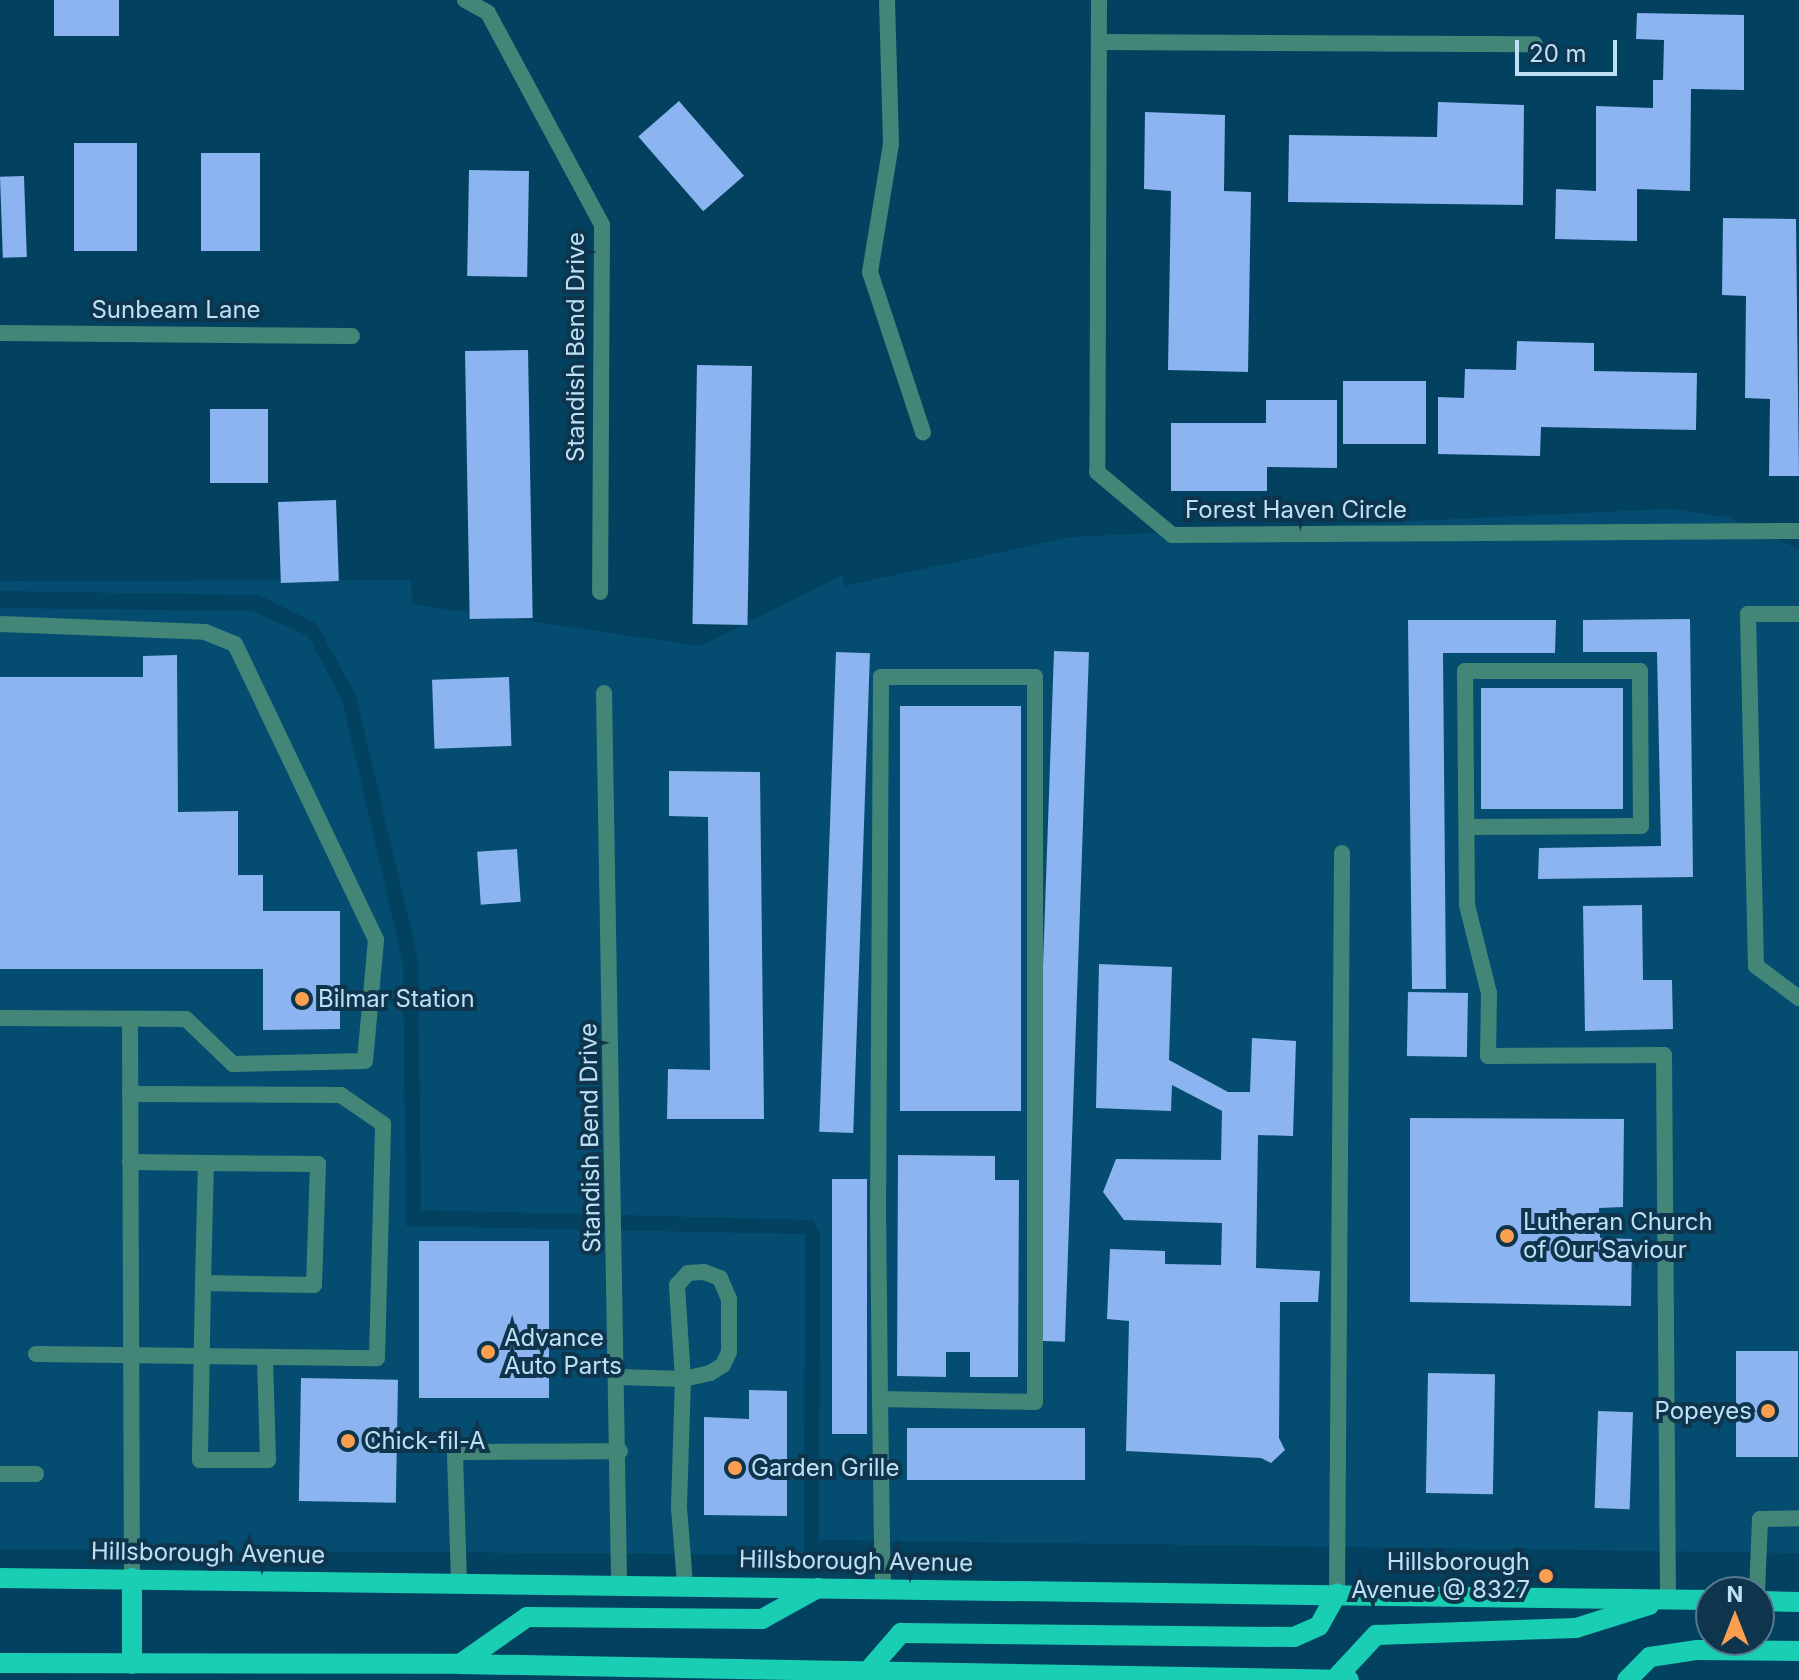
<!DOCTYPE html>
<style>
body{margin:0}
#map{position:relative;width:1799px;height:1680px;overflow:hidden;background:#024160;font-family:Inter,sans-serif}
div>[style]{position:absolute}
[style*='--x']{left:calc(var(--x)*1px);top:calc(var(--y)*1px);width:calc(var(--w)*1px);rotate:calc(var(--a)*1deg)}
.built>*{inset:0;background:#054d70}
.building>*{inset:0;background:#8cb4f0;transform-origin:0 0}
.lane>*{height:16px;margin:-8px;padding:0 8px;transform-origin:8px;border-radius:8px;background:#438678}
.street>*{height:16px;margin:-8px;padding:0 8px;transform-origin:8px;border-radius:8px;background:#438678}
.primary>*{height:20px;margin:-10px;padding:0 10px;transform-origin:10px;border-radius:10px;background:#19ceb3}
.dots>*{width:22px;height:22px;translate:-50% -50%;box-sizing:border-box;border:4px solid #0f354c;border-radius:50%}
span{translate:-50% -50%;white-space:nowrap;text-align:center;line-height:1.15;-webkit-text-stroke:8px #0f354c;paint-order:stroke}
.street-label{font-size:24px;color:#bde0f7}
.poi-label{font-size:24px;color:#bde0f7}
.left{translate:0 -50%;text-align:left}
.right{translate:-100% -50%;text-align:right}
.north{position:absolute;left:1695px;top:1576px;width:80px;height:80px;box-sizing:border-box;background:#0f354c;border:2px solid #557990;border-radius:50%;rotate:0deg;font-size:22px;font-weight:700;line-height:32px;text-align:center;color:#bde0f7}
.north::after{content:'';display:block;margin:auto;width:28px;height:36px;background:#fb9e50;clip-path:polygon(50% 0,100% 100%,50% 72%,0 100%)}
.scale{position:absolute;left:1515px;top:40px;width:102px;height:36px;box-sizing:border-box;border:4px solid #bde0f7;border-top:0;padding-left:10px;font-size:24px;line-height:28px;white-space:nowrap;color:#bde0f7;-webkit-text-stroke:6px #0f354c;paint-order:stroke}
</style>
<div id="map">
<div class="built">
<i style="clip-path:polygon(1668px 509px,1727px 517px,1799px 549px,1799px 1553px,819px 1540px,820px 1234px,814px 1220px,421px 1210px,418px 959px,356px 696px,317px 624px,258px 595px,0 591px,0 581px,411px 580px,412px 604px,700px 646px,843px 575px,844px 586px,1071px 537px)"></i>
<i style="clip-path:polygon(0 608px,252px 611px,308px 636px,342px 700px,403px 963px,406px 1226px,805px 1234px,804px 1555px,0 1549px)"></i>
</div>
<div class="building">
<i style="left:54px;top:0;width:65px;height:36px"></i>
<i style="clip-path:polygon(1637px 13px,1744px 15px,1744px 90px,1691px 89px,1690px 191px,1637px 189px,1637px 241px,1555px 239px,1556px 189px,1596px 191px,1596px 106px,1653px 108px,1653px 80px,1663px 80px,1664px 40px,1636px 39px)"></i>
<i style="left:679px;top:101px;width:99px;height:54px;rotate:49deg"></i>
<i style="clip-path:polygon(1438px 102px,1524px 105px,1523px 205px,1288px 202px,1289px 135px,1437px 137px)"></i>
<i style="clip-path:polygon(1145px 112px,1225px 115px,1224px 191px,1251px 192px,1248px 372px,1168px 370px,1171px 191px,1144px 189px)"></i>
<i style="left:74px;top:143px;width:63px;height:108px"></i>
<i style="left:201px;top:153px;width:59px;height:98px"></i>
<i style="left:469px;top:170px;width:60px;height:106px;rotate:1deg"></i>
<i style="left:24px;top:176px;width:81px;height:24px;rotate:88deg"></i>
<i style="clip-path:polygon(1723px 218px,1796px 219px,1799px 476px,1769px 476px,1770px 399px,1745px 398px,1746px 296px,1722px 295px)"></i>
<i style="clip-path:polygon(1517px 341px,1594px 343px,1594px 371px,1697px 373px,1696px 430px,1541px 427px,1540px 456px,1438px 454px,1438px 397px,1464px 398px,1465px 369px,1516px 370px)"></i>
<i style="left:528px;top:350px;width:268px;height:63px;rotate:89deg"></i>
<i style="left:697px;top:365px;width:55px;height:259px;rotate:1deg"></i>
<i style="left:1343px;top:381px;width:83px;height:63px"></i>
<i style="clip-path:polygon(1266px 400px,1337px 400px,1337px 468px,1267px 467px,1267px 491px,1171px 491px,1171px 423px,1266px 423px)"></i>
<i style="left:268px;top:409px;width:74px;height:58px;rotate:90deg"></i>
<i style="left:336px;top:500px;width:81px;height:58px;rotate:88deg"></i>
<i style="clip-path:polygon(1690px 619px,1693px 877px,1538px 879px,1539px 848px,1661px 846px,1657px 652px,1583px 652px,1583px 620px)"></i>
<i style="clip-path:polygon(1408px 620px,1556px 620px,1555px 653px,1443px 653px,1446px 989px,1412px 989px)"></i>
<i style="left:1054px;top:651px;width:35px;height:690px;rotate:2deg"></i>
<i style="left:836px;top:652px;width:34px;height:480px;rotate:2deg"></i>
<i style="clip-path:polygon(177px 655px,178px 812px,238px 811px,238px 875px,263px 875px,263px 911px,340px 911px,340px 1029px,263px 1030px,263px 969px,0 969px,0 677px,143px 677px,143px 656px)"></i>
<i style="left:509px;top:677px;width:69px;height:77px;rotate:88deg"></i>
<i style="left:1481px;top:688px;width:142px;height:121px"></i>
<i style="left:900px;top:706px;width:121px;height:405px"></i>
<i style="clip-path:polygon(669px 771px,760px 772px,764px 1119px,667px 1119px,668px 1069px,710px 1070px,708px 817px,669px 816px)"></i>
<i style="left:517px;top:849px;width:53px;height:40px;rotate:86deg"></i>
<i style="clip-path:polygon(1642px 905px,1643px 980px,1672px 980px,1673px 1029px,1585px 1031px,1583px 906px)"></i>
<i style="clip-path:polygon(1099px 964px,1172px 967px,1169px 1060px,1228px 1092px,1250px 1092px,1252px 1038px,1296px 1041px,1293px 1136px,1258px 1135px,1256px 1268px,1320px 1271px,1318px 1302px,1280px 1302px,1279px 1438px,1285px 1450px,1271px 1463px,1261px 1458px,1126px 1451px,1129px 1321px,1107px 1319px,1110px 1249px,1165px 1251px,1165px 1264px,1221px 1265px,1222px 1223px,1124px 1220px,1103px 1192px,1116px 1159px,1221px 1160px,1222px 1111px,1172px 1085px,1171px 1111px,1096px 1108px)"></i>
<i style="left:1408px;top:992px;width:60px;height:64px;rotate:1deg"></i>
<i style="clip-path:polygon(1410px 1118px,1624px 1119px,1623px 1207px,1599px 1208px,1600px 1238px,1632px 1239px,1631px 1306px,1410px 1302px)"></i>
<i style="clip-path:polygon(898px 1155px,995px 1156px,995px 1180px,1019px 1180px,1018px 1377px,970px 1377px,970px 1352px,946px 1352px,946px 1377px,897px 1376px)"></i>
<i style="left:867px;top:1179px;width:255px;height:35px;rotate:90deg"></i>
<i style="left:419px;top:1241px;width:130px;height:157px"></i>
<i style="left:1736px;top:1351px;width:62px;height:106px"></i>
<i style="left:1428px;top:1373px;width:67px;height:120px;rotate:1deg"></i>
<i style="left:301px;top:1378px;width:97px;height:123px;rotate:1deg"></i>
<i style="clip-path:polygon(749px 1390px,787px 1391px,787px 1516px,704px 1515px,704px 1417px,749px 1419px)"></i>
<i style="left:1598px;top:1411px;width:35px;height:97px;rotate:2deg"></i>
<i style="left:907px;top:1428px;width:178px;height:52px"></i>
</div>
<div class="lane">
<i style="--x:1799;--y:614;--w:51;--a:180"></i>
<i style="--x:1748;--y:614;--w:352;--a:88.7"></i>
<i style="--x:1756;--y:966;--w:54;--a:36.7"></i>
<i style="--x:0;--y:624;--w:205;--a:2.2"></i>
<i style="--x:205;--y:632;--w:32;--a:22"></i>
<i style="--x:235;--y:644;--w:328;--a:64.5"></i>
<i style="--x:376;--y:940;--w:121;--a:95.2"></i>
<i style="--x:365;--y:1061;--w:132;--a:178.7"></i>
<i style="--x:233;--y:1064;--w:65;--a:-136.2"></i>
<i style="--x:186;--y:1019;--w:186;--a:-179.7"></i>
<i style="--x:1467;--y:827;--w:174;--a:-0.3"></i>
<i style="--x:1641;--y:826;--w:155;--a:-90.4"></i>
<i style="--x:1640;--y:671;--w:175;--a:180"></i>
<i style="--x:1465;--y:671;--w:234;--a:89.5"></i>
<i style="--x:1467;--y:905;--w:91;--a:76"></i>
<i style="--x:1489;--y:993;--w:63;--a:90.9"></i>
<i style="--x:1488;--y:1056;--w:176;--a:-0.3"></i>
<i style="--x:1664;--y:1055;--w:544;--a:89.58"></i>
<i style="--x:130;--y:1019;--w:559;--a:89.8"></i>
<i style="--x:130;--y:1162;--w:76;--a:0.8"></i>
<i style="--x:206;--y:1163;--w:112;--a:0.5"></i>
<i style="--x:318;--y:1164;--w:121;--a:91.9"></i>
<i style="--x:314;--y:1285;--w:111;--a:-179"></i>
<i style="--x:203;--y:1283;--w:120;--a:-88.6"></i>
<i style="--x:704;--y:1272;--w:17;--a:21"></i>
<i style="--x:720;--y:1278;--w:23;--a:67"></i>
<i style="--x:729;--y:1299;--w:53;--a:90"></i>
<i style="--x:729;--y:1352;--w:14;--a:115"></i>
<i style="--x:723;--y:1365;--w:15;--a:148"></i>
<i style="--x:710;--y:1373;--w:28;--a:167"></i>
<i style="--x:683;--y:1379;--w:94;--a:-93.7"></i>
<i style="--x:677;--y:1285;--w:16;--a:-47"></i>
<i style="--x:688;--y:1273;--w:16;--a:-4"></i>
<i style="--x:203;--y:1283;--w:177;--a:91"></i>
<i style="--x:200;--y:1460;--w:68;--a:0"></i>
<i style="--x:268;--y:1460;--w:103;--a:-91.7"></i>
<i style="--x:36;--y:1354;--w:341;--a:0.7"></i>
<i style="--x:377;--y:1358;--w:234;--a:-88.5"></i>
<i style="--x:383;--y:1124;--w:51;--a:-145.4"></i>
<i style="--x:341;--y:1095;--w:211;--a:-179.7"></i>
<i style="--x:619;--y:1377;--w:64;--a:1.8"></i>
<i style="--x:683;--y:1379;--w:129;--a:91.8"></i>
<i style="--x:679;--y:1508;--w:76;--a:85.5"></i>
<i style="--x:880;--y:1399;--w:155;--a:1.1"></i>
<i style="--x:1035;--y:1402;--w:725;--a:-90"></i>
<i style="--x:1035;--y:677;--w:154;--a:180"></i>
<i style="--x:881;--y:677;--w:532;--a:90.32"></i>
<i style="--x:878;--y:1209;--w:190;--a:89.4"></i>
<i style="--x:880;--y:1399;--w:139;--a:89.2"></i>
<i style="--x:882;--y:1538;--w:49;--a:88.8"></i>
<i style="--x:0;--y:1474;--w:36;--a:0"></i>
<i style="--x:459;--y:1582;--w:130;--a:-91.8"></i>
<i style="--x:455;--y:1452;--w:165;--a:-0.3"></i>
<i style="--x:1757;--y:1592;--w:73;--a:-87.6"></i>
<i style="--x:1760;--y:1519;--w:39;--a:-1"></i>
<i style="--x:1337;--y:1594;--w:741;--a:-89.61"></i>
</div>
<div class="street">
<i style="--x:465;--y:0;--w:26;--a:29"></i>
<i style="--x:488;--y:13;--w:241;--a:61.7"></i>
<i style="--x:602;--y:225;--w:367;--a:90.3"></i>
<i style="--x:887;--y:0;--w:144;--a:88.4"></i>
<i style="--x:891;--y:144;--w:130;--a:99.3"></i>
<i style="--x:870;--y:272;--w:169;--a:71.7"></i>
<i style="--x:1099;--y:0;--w:472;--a:90.2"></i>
<i style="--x:1097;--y:472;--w:98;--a:40"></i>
<i style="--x:1172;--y:535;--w:627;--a:-0.37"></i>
<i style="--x:1099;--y:42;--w:436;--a:0.3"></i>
<i style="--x:0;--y:333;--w:352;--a:0.5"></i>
<i style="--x:604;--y:693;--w:890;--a:89.03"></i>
</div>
<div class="primary">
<i style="--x:0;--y:1578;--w:1711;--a:0.74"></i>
<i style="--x:132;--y:1578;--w:86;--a:90"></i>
<i style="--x:1759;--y:1601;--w:40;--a:1.4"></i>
<i style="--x:0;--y:1663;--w:460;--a:0.1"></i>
<i style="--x:460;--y:1664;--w:889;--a:1.03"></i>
<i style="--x:460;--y:1664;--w:82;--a:-35"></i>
<i style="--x:527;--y:1617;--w:235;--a:0.5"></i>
<i style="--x:762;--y:1619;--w:64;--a:-29"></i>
<i style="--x:867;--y:1672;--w:52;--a:-48.9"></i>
<i style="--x:901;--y:1633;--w:393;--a:0.6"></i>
<i style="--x:1294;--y:1637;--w:27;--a:-24"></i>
<i style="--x:1319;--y:1626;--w:37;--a:-61"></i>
<i style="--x:1334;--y:1680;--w:62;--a:-47"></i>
<i style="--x:1376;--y:1635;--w:200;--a:-2"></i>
<i style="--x:1576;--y:1628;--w:77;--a:-17.5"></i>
<i style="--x:1627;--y:1680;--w:33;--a:-45"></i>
<i style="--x:1650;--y:1657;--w:48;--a:-8.5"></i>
<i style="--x:1697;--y:1650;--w:102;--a:0.6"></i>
</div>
<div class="dots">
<i style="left:302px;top:999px;background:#fb9e50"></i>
<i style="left:1507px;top:1236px;background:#fb9e50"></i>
<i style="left:488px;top:1352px;background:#fb9e50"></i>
<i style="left:1768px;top:1411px;background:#fb9e50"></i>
<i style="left:348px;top:1441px;background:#fb9e50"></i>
<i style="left:735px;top:1468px;background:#fb9e50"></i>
<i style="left:1546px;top:1576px;background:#fb9e50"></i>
</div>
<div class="street-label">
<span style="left:176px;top:310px">Sunbeam Lane</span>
<span style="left:576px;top:347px;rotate:-90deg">Standish Bend Drive</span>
<span style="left:1296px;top:510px">Forest Haven Circle</span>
<span style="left:590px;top:1138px;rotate:-91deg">Standish Bend Drive</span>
<span style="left:208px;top:1553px;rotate:1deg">Hillsborough Avenue</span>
<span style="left:856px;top:1561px;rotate:1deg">Hillsborough Avenue</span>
</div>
<div class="poi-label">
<span class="left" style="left:318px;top:999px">Bilmar Station</span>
<span class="left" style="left:1523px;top:1236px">Lutheran Church<br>of Our Saviour</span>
<span class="left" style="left:504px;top:1352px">Advance<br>Auto Parts</span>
<span class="right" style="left:1752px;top:1411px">Popeyes</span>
<span class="left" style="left:364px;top:1441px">Chick-fil-A</span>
<span class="left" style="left:751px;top:1468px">Garden Grille</span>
<span class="right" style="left:1530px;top:1576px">Hillsborough<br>Avenue @ 8327</span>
</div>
<div class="north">N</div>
<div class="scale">20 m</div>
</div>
